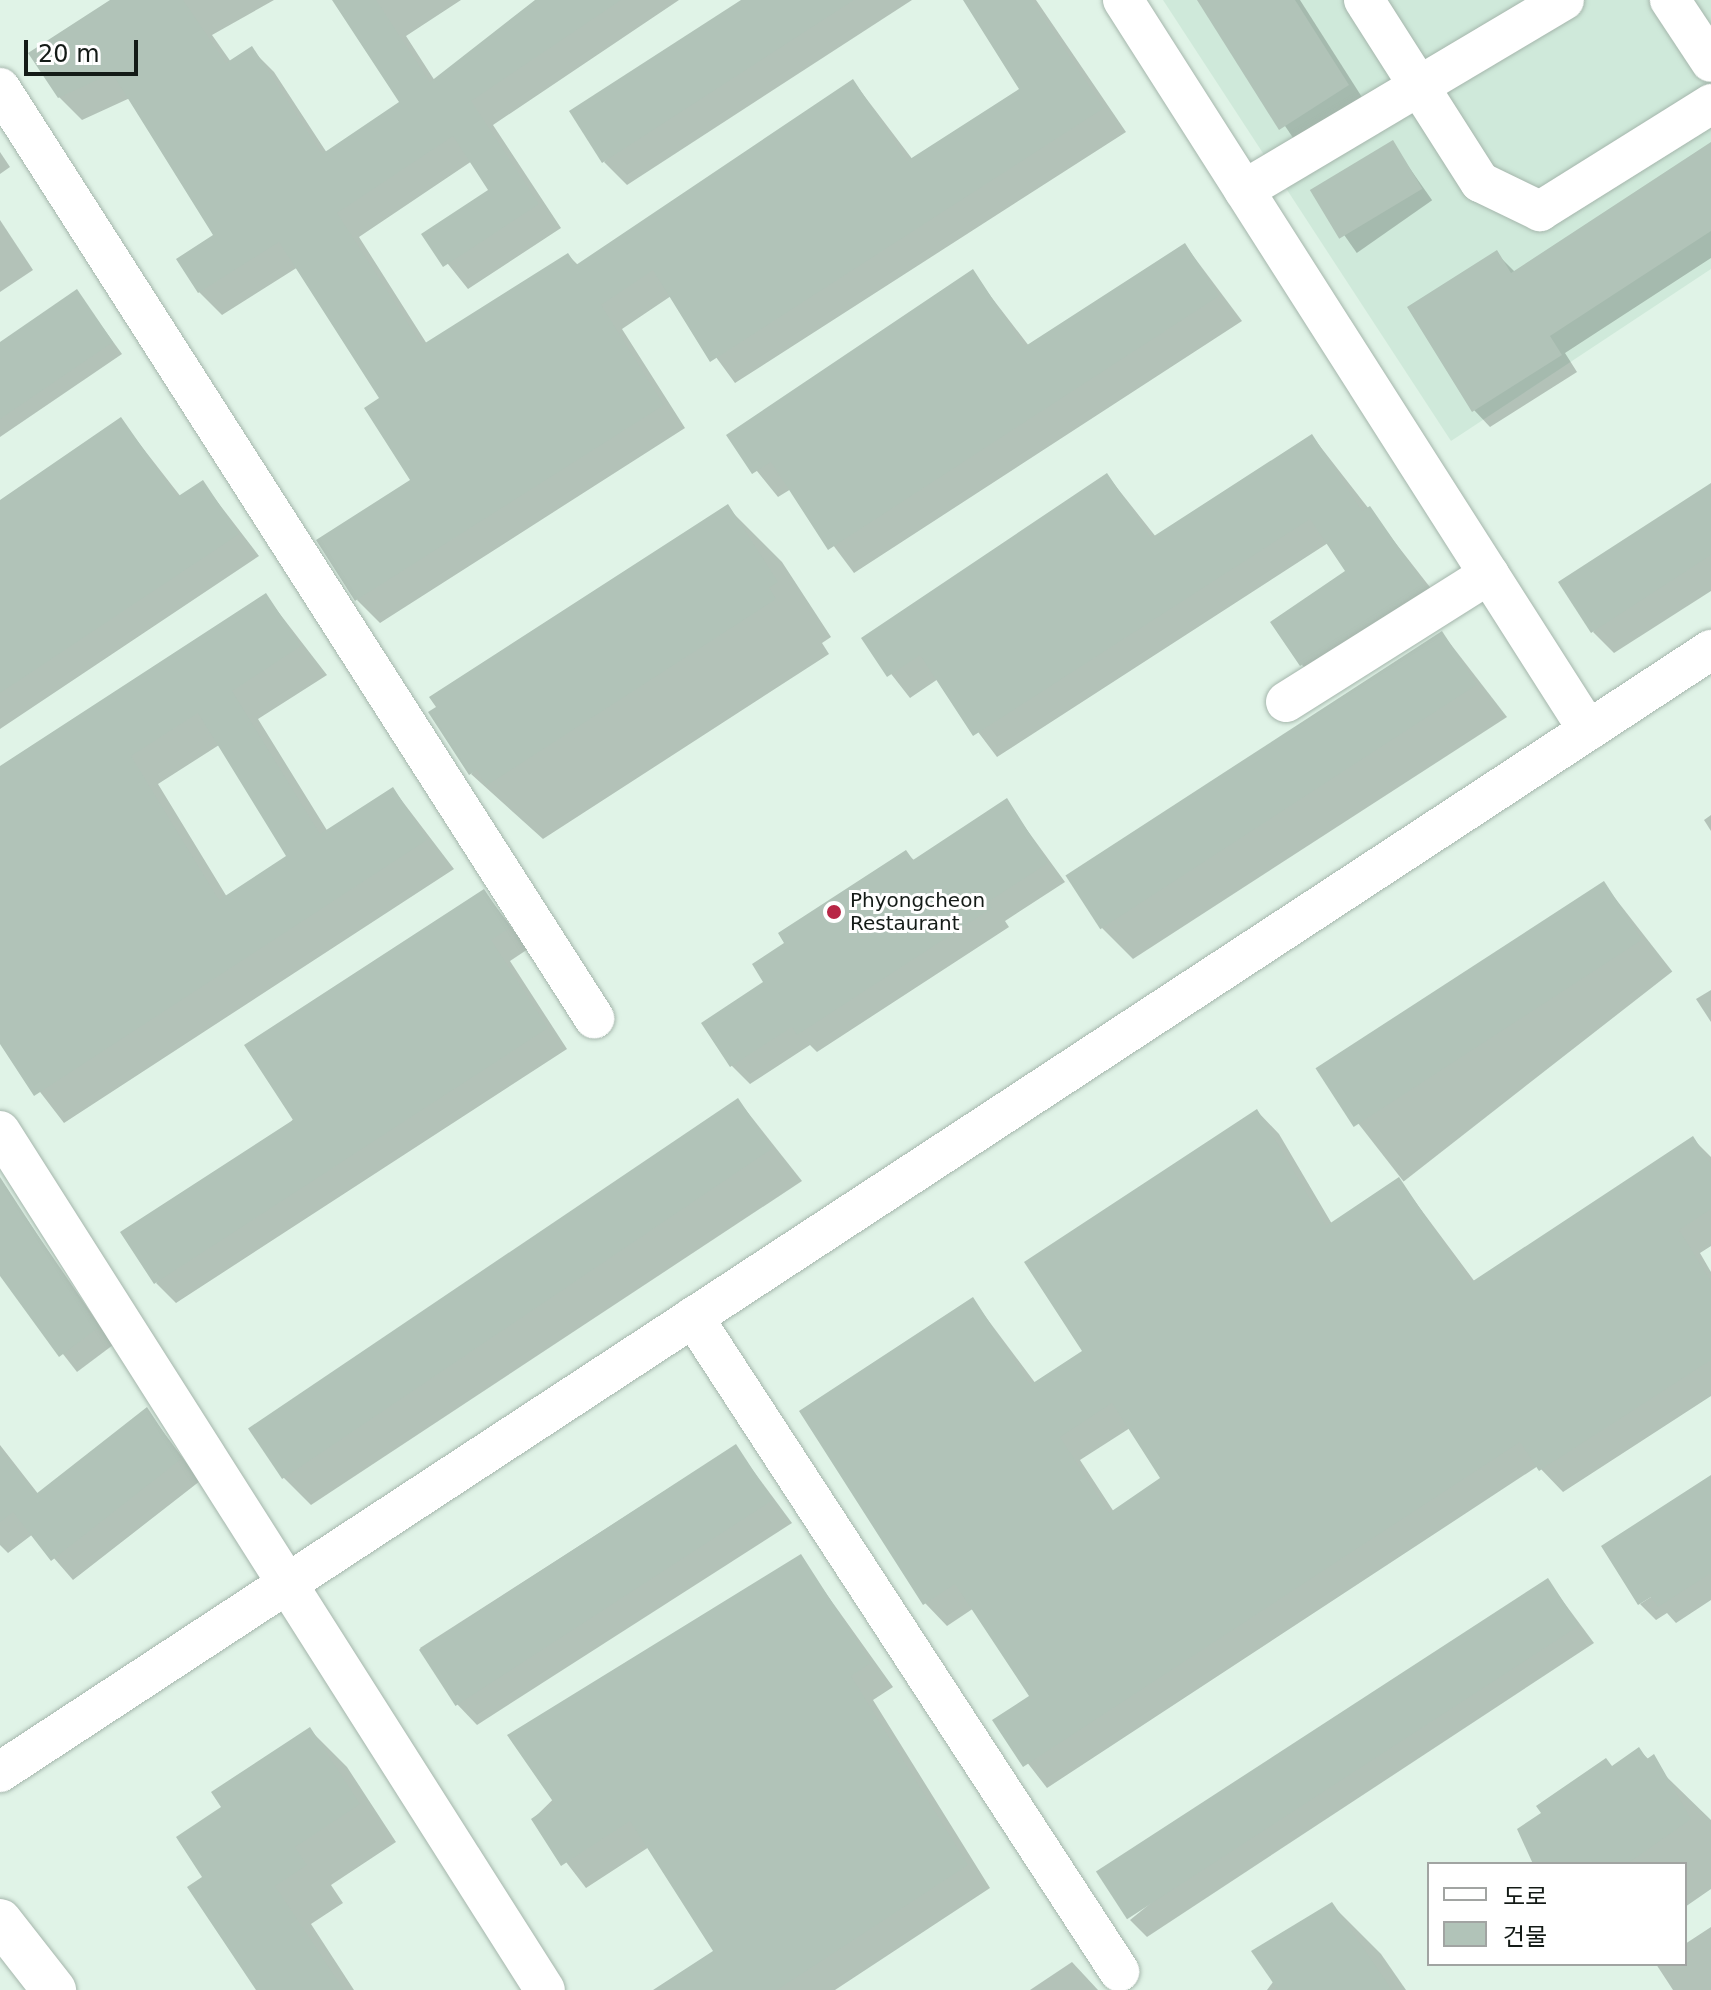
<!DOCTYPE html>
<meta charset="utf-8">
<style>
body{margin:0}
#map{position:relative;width:1711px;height:1990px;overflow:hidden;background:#e0f3e7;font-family:"DejaVu Sans","Noto Sans KR",sans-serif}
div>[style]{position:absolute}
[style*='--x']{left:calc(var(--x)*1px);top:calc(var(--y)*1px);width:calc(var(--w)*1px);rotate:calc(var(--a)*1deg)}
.built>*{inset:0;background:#cfe9da}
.shadow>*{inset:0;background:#0003;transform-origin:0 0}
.building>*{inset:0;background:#b1c3b8;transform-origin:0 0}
.roads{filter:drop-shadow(0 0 2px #a5b6ac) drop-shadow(0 0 2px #a5b6ac)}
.minor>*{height:40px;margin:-20px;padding:0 20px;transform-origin:20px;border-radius:20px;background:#fff}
.highway>*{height:44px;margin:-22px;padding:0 22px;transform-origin:22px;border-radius:22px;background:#fff}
.dots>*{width:22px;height:22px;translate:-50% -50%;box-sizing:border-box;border:4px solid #fff;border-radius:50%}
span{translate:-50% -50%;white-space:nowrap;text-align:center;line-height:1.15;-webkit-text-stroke:6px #fff;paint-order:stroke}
.poi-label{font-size:20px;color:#141b17}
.left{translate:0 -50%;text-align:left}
.legend{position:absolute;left:1427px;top:1862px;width:260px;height:104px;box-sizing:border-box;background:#fff;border:2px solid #a1a4a2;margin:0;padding:10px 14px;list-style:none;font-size:24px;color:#141b17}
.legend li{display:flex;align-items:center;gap:16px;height:40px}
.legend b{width:40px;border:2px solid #a1a4a2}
.scale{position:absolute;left:24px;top:40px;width:114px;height:36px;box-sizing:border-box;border:4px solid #141b17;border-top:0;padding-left:10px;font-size:24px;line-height:28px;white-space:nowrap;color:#141b17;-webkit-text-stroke:6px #fff;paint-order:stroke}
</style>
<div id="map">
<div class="built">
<i style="clip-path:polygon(1163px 0,1711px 0,1711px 269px,1451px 441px)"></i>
</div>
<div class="shadow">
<i style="clip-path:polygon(114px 0,274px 0,212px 35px,231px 62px,251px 49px,274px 72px,327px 153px,402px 103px,335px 0,461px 0,406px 36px,435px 81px,539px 0,679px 0,493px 125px,561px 228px,468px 289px,424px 234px,490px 190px,472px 161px,359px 237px,427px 344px,568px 255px,578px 265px,853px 81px,913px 160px,1022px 90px,966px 0,1036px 0,1126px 132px,735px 383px,671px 296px,622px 329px,685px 428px,380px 623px,357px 600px,412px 480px,382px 398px,298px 267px,222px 315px,199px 292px,216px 236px,130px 98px,82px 120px,59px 97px)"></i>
<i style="clip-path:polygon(745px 0,912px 0,627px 185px,604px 162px)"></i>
<i style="clip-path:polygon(1199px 0,1300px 0,1367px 105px,1300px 148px)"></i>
<i style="left:1392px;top:143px;width:70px;height:92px;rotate:55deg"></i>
<i style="clip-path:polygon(1711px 144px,1711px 258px,1565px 353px,1577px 372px,1490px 427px,1474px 410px,1496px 253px,1515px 272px)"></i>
<i style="clip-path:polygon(0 152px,10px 167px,0 174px)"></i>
<i style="clip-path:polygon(0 220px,33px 270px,0 292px)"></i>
<i style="clip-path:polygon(1185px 245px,1242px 321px,854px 573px,791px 489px,778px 497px,728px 435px,972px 272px,1029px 346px)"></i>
<i style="clip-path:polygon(77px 292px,122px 354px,0 437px,0 344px)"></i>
<i style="clip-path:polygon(121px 420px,181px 497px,203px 483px,259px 556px,0 729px,0 503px)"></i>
<i style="clip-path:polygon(1312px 436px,1447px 609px,1324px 687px,1302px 665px,1348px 571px,1328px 543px,997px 757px,938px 679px,910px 698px,863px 638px,1107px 475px,1156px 537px)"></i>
<i style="clip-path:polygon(1711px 485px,1711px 591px,1614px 653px,1593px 632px)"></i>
<i style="clip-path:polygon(727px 507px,782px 562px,831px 637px,822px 643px,829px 654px,543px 839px,471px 774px)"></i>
<i style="clip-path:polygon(evenodd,266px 596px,327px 675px,258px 719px,328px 832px,393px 789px,454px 869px,64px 1123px,0 1040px,0 768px,266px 596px,219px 745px,289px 857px,227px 897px,158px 784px,219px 745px)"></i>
<i style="clip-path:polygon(1442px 633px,1507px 717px,1133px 959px,1102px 928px,1070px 878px)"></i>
<i style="clip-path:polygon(1006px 801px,1065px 882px,1005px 921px,1009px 927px,817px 1052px,810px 1045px,750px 1084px,731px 1065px,766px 983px,906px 853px,915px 861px)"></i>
<i style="clip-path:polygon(1711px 815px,1711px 831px,1704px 820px)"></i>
<i style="left:1604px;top:884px;width:111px;height:341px;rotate:52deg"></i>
<i style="clip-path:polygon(484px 891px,528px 949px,510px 961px,567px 1049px,176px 1303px,156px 1283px)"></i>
<i style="clip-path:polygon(1711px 990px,1711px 1022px,1696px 999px)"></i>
<i style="clip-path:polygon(738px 1100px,802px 1181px,311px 1505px,280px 1474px)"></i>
<i style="clip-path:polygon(evenodd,1257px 1111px,1279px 1134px,1332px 1224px,1399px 1180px,1475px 1282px,1693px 1139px,1711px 1157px,1711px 1246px,1700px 1253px,1711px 1272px,1711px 1396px,1563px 1492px,1538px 1466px,1047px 1788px,995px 1721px,1032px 1696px,974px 1608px,947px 1626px,925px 1603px,973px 1300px,1036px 1384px,1085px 1352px,1257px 1111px,1130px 1428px,1163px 1479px,1114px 1512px,1080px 1460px,1130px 1428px)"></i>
<i style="clip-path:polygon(0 1180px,113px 1345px,77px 1372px,0 1273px)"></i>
<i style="clip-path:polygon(147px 1410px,200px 1481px,73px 1580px,33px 1534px,8px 1553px,0 1545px,0 1445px,39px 1495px)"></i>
<i style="clip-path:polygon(735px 1446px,792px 1523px,477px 1725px,456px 1703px,420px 1648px)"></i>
<i style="clip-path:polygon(800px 1557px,893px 1687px,873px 1700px,990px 1888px,835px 1990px,657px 1990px,715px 1952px,649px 1847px,586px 1888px,533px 1819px)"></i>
<i style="clip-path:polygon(1711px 1559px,1711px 1600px,1676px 1623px,1667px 1613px,1656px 1620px,1640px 1604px)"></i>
<i style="clip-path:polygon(1548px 1581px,1594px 1643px,1147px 1937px,1130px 1920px)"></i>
<i style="clip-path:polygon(309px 1729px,347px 1767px,396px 1842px,331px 1885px,343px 1903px,311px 1924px,354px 1990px,258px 1990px,205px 1878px,224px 1808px)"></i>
<i style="clip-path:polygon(1639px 1750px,1711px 1820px,1711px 1889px,1685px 1907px,1685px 1864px,1539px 1864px,1613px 1768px)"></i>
<i style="clip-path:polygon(1331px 1904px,1381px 1954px,1406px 1990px,1267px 1990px)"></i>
<i style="clip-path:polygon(1711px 1927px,1711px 1990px,1673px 1990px,1656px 1964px,1685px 1964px,1685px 1944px)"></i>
<i style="clip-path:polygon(1072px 1962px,1098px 1990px,1030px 1990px)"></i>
</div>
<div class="building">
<i style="clip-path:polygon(110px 0,183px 0,226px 63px,252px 46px,322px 154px,399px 102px,332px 0,376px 0,430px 82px,535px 0,621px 0,471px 101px,539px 204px,443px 267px,421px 234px,488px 190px,453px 136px,337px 213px,422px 345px,568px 253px,576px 265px,853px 79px,907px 161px,1019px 89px,963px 0,1032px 0,1104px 108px,710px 362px,653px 270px,601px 305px,664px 405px,355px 601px,316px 540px,410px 480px,364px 408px,379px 398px,279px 242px,198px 293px,176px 259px,213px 235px,112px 73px,58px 98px,28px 53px)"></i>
<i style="clip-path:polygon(741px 0,854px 0,602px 163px,569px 111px)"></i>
<i style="clip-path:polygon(1197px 0,1295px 0,1349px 85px,1279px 130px)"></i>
<i style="left:1393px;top:140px;width:57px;height:97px;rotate:59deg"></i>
<i style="clip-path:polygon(1711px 142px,1711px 231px,1550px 336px,1562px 355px,1472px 412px,1407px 307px,1497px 250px,1511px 273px)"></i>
<i style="clip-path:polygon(1185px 243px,1219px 296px,828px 550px,771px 462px,752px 474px,726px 435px,973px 269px,1024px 347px)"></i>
<i style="clip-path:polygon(77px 289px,113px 342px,0 419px,0 342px)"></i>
<i style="clip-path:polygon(121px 417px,177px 497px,203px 480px,239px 534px,0 693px,0 500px)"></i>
<i style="clip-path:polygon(1312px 434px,1362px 511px,1370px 506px,1426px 587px,1300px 666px,1270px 622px,1345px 571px,1310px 519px,973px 736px,920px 655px,887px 677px,861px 638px,1107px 473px,1151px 538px)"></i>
<i style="clip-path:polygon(1711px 483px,1711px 555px,1591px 633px,1558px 582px)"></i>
<i style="clip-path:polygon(728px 504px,778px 582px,769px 588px,776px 599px,486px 786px,477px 770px,469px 775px,428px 712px,436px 707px,429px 697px)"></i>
<i style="clip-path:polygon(evenodd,266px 593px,301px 646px,232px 691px,320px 834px,393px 787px,427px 840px,34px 1096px,0 1044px,0 766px,266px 593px,198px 713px,286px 856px,219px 900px,131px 756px,198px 713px)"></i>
<i style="left:1442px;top:631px;width:64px;height:449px;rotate:57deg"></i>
<i style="clip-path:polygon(1007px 798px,1048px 863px,988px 902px,992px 908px,797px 1035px,792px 1027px,730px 1067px,701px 1023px,763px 982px,752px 964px,784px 943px,778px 933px,906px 850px,913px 860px)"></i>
<i style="left:1604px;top:881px;width:70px;height:344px;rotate:57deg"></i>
<i style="clip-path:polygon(484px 889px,510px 928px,491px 940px,548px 1028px,154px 1284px,120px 1232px,293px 1120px,244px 1045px)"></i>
<i style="left:738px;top:1098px;width:61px;height:591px;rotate:56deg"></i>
<i style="clip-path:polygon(evenodd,1257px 1109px,1326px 1226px,1399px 1177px,1470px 1283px,1693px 1136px,1711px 1164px,1711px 1209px,1679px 1230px,1711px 1281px,1711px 1360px,1539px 1471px,1520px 1442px,1023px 1767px,992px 1720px,1029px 1696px,955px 1584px,923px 1605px,799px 1411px,973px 1297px,1030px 1385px,1082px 1351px,1024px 1262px,1257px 1109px,1112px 1403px,1160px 1478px,1109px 1513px,1060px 1437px,1112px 1403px)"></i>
<i style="clip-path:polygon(0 1177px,98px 1328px,59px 1357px,0 1276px)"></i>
<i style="clip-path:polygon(147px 1407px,181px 1459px,51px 1561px,13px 1512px,0 1522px,0 1448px,36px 1494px)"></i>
<i style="left:736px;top:1444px;width:67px;height:378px;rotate:57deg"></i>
<i style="clip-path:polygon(1711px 1475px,1711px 1573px,1658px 1607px,1651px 1597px,1638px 1605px,1601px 1546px)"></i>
<i style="clip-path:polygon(801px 1554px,871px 1663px,851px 1676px,968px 1865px,777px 1990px,653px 1990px,713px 1951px,630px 1821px,561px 1866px,531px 1819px,554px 1803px,507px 1735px)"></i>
<i style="left:1548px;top:1578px;width:57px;height:539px;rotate:57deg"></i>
<i style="clip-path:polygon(310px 1727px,360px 1804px,295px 1847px,307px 1865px,275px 1886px,344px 1990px,256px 1990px,187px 1887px,202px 1877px,176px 1837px,221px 1807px,211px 1792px)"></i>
<i style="clip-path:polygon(1639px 1747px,1647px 1759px,1654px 1754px,1691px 1819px,1627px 1864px,1533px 1864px,1517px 1829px,1541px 1813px,1536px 1806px,1606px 1758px,1612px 1766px)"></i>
<i style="clip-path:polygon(1332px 1902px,1392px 1990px,1278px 1990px,1251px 1951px)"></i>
</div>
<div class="roads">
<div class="minor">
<i style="--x:1123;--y:0;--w:866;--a:57.5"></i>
<i style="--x:1364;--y:0;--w:216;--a:57.5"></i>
<i style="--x:1480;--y:182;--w:67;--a:25.8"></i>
<i style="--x:1540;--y:211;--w:202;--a:-32"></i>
<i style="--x:1670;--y:0;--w:74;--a:56.5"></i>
<i style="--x:0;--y:88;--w:1104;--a:57.43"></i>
<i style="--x:1244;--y:190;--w:372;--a:-30.7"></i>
<i style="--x:1286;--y:702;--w:240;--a:-32.2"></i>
<i style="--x:0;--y:1131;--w:1017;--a:57.61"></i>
<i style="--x:693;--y:1317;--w:781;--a:56.92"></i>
<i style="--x:0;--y:1772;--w:2046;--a:-33.26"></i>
</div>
<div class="highway">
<i style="--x:0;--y:1921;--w:88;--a:52"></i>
</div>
</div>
<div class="dots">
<i style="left:834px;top:912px;background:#b82645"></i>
</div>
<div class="poi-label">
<span class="left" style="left:850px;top:912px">Phyongcheon<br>Restaurant</span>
</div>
<ul class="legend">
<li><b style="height:10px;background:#fff"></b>도로</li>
<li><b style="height:22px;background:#b1c3b8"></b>건물</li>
</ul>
<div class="scale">20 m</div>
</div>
